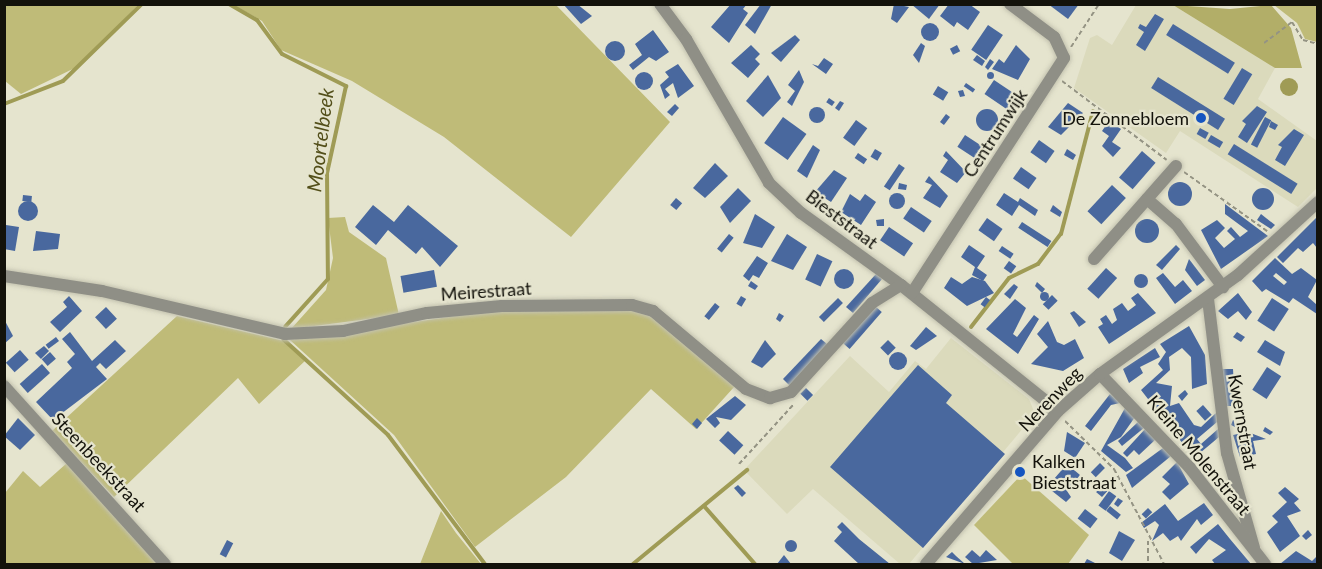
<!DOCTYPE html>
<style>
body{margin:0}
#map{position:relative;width:1322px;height:569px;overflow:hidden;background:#e5e4ce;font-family:Lato,sans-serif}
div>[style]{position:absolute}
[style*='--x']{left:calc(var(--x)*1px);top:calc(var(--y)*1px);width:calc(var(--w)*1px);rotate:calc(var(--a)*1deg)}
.built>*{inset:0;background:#dbdabc}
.green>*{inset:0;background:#bfbb78}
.forest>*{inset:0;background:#b2ae68}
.water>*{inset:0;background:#9f9b55}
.round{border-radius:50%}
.stream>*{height:4px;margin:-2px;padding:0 2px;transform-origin:2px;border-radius:2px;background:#9f9b55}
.building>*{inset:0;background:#49689e;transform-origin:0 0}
.path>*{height:2px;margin-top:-1px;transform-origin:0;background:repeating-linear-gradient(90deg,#949383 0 4.5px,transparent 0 7.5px)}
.roads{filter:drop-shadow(0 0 2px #c3c2af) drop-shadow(0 0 2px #c3c2af)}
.minor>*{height:12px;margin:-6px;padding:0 6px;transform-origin:6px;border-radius:6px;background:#8f8f86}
.dots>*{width:16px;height:16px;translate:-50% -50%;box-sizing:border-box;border:3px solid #e5e4ce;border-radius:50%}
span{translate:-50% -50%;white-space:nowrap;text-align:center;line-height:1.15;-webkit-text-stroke:4.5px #e5e4ce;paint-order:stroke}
.poi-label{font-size:18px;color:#13120b}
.right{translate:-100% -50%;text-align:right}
.left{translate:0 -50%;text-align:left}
.street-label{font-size:18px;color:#13120b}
.water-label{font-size:20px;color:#534f1a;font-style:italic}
.frame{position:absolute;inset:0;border:6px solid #13120b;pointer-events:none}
</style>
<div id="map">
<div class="built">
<i style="clip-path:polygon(1136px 5px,1173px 5px,1275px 68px,1258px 99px,1317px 141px,1317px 188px,1298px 207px,1180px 131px,1166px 153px,1074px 88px,1090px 38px,1097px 35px,1112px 45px)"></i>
<i style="clip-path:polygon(951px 338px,1029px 399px,1035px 414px,909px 564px,900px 564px,813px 489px,787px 514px,744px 470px,850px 356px,889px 392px,915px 361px,926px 369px)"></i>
</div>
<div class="green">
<i style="clip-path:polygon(4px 5px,5px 4px,138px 5px,79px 66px,21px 94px,5px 81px)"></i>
<i style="clip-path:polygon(234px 5px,556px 5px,670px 122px,571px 237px,444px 137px,352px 81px,281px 50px,262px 21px)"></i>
<i style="clip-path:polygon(1274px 5px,1317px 5px,1317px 42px,1305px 39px,1297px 23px)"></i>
<i style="clip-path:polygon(345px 217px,349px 232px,386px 258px,399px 315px,291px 329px,326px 290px,333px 258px,328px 218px)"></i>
<i style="clip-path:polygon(626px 309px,652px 317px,735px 386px,696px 429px,651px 389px,566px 477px,475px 547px,394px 435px,290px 340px,497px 310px)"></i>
<i style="clip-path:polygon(177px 316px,284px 341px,306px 360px,259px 404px,238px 378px,114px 497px,52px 431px)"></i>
<i style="clip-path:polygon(67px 463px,158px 564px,5px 564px,5px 493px,23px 471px,40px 487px)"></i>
<i style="clip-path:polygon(1021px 475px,1089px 535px,1068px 564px,1013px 564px,974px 525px)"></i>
<i style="clip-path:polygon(441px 511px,456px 533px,481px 564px,420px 564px)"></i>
</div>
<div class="forest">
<i style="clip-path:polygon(1173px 5px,1230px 9px,1271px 5px,1291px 28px,1302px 68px,1275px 68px)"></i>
</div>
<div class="water">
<i class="round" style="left:1280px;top:78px;width:18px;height:18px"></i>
</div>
<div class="stream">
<i style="--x:229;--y:4;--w:32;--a:30"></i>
<i style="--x:257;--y:20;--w:42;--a:53.7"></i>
<i style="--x:282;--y:54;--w:72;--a:26.6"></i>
<i style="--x:346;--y:86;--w:89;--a:102.3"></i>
<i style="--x:327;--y:173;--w:106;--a:89.5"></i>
<i style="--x:328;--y:279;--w:64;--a:131.9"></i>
<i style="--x:4;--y:104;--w:63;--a:-21.3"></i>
<i style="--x:63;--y:81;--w:110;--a:-44.3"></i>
<i style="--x:971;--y:327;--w:62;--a:-52.2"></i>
<i style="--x:1009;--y:278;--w:32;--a:-26"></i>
<i style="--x:1038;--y:264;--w:38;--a:-53"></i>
<i style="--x:1061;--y:234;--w:127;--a:-75.4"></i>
<i style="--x:283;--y:339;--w:142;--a:42.4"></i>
<i style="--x:388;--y:435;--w:161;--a:53.1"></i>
<i style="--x:704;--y:506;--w:77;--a:48.7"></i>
<i style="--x:633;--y:564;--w:148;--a:-39.5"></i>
</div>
<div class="building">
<i style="clip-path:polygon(563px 4px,577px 4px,592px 16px,581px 24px)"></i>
<i style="clip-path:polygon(731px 4px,747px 4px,743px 9px,748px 13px,729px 43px,711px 27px)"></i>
<i style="clip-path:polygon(761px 4px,772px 4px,755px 34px,745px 25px)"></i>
<i style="clip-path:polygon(894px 4px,909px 7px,897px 23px,891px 19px)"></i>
<i style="clip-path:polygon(911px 4px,940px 4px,929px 19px)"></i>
<i style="clip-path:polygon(949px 4px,969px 4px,980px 12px,968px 30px,957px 22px,954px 27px,940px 16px)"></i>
<i style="clip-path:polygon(1048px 4px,1079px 4px,1068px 19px)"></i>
<i style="clip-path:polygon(1155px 14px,1164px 19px,1145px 51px,1136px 45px,1144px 32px,1138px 28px,1140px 24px,1146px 27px)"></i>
<i class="round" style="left:921px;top:23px;width:18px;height:18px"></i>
<i style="left:1173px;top:24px;width:73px;height:13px;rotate:32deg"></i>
<i style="left:988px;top:25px;width:18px;height:30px;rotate:34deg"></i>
<i style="clip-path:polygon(653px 30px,669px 52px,656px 61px,649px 57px,633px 70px,629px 65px,642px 55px,635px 44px)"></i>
<i style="clip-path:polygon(795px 35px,800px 40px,781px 62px,771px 53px)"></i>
<i class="round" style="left:605px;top:41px;width:20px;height:20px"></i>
<i style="clip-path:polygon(921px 43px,925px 46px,919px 63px,913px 55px)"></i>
<i style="clip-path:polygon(751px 45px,760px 54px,755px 59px,760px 64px,748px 78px,731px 63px)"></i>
<i style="left:957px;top:45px;width:7px;height:8px;rotate:63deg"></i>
<i style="clip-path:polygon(1016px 45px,1030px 59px,1018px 80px,992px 69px,999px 59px,1004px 63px)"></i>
<i style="clip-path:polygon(977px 55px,985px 61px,982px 66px,973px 60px)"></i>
<i style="clip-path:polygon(824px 58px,833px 64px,826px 74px,812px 64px,818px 66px)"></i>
<i style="clip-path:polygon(990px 59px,994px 62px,988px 70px,985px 67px)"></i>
<i style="clip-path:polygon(678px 64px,694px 86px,678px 98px,673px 83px,665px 89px,670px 95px,665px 99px,660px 85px,669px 77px,665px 72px)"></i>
<i style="left:1242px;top:68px;width:12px;height:36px;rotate:31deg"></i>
<i style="clip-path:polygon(799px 70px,804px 82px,792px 106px,787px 102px,795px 91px,788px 85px)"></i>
<i class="round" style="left:986.5px;top:71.5px;width:7px;height:7px"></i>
<i class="round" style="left:635px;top:72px;width:18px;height:18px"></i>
<i style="clip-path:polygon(768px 75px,781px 98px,763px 117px,746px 101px)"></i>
<i style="left:1158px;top:77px;width:79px;height:13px;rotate:32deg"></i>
<i style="left:994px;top:80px;width:27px;height:17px;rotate:34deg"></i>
<i style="left:966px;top:83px;width:11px;height:4px;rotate:34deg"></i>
<i style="left:938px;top:86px;width:12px;height:10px;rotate:31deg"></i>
<i style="clip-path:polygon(963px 90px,965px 96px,960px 97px,958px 91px)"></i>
<i style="left:829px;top:98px;width:7px;height:5px;rotate:34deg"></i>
<i style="clip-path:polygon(840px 101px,844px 103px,839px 111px,835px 108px)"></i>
<i style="clip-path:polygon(1068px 103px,1083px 113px,1061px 135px,1048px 127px)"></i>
<i style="clip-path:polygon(675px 104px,679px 108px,672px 116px,667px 112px)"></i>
<i style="clip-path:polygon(1257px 106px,1267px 112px,1247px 143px,1238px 137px,1246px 124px,1242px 121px)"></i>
<i class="round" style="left:809px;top:107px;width:16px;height:16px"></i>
<i class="round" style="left:976px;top:109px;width:22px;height:22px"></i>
<i style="left:946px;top:114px;width:5px;height:10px;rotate:37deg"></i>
<i style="left:783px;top:117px;width:29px;height:32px;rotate:36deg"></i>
<i style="left:1265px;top:117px;width:7px;height:31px;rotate:27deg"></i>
<i style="left:856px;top:120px;width:14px;height:22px;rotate:36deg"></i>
<i style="clip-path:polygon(1109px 121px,1121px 129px,1112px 142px,1121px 148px,1113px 157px,1102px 146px,1109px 136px,1102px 131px)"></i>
<i style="clip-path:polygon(1271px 121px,1278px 125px,1275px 130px,1269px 127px)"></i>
<i style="left:1200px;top:128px;width:10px;height:7px;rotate:29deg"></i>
<i style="clip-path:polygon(1294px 129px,1304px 135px,1285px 166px,1275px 160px,1282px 147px,1278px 145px)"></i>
<i style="left:965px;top:135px;width:20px;height:14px;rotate:33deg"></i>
<i style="left:1211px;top:135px;width:14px;height:7px;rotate:30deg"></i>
<i style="left:1039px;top:140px;width:19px;height:15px;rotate:35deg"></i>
<i style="left:1234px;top:144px;width:75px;height:12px;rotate:32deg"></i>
<i style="clip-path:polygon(813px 145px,820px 150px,807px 178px,797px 171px)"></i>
<i style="left:875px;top:149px;width:8px;height:9px;rotate:30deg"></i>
<i style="clip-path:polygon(1067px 149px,1076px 155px,1073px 160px,1064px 155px)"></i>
<i style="clip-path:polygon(946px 151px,966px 172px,957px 183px,940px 172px,948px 160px,943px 156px)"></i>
<i style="left:1142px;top:151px;width:18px;height:35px;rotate:41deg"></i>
<i style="left:858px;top:153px;width:11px;height:6px;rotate:34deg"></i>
<i style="clip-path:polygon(715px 163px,728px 176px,705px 198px,693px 188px)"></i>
<i style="left:899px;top:164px;width:7px;height:27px;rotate:34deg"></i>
<i style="left:1021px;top:167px;width:19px;height:14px;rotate:35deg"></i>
<i style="clip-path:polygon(834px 170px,847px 178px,831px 202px,815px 192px)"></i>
<i style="clip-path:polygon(929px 176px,948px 196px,940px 208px,923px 198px,932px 185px,925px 182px)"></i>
<i class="round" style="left:1168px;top:182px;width:24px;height:24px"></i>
<i style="clip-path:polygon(899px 183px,907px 185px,906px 190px,898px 189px)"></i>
<i style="left:1112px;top:185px;width:19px;height:36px;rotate:43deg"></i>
<i class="round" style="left:1252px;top:188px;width:22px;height:22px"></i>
<i style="clip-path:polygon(738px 188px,751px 201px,730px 223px,720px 207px)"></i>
<i class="round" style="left:889px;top:193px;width:16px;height:16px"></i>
<i style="clip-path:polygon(1004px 193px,1018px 202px,1020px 198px,1038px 210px,1035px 216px,1019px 205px,1012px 216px,996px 205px)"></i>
<i style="clip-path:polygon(850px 194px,860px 201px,865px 194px,876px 202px,861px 225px,841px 212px)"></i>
<i style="left:23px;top:195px;width:9px;height:6px;rotate:6deg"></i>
<i style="left:676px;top:198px;width:8px;height:9px;rotate:40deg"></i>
<i class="round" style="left:18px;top:201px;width:20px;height:20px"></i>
<i style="clip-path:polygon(1225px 204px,1268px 236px,1221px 269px,1201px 230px,1217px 220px,1225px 228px,1215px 238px,1224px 248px,1235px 239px,1227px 231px,1231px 227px,1240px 237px,1248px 231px,1225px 214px)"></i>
<i style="clip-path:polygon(373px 205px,394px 222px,408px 205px,458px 246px,440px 267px,422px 247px,416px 254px,388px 230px,376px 245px,355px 227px)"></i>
<i style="clip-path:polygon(1053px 205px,1062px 212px,1060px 217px,1050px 211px)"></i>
<i style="left:911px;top:207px;width:25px;height:14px;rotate:34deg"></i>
<i style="clip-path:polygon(755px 214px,775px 227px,762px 248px,743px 243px)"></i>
<i style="clip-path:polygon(1261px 214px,1275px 225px,1271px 229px,1257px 220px)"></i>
<i style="clip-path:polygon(1317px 217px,1317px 248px,1313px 243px,1303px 252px,1298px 248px,1283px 263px,1277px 257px)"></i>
<i style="left:987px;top:218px;width:19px;height:15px;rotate:35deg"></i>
<i class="round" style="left:1135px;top:219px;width:24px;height:24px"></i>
<i style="clip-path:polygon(884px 219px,884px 226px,877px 226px,876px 220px)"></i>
<i style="left:1022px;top:222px;width:35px;height:7px;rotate:33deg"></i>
<i style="clip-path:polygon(6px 225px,19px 227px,15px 251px,4px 249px)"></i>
<i style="left:889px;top:227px;width:29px;height:16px;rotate:34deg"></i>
<i style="clip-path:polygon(36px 231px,60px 234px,58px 249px,33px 251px)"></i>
<i style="left:729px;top:234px;width:6px;height:19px;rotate:39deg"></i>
<i style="clip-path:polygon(787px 234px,807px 247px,793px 270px,771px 261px)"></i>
<i style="clip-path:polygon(969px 245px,985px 256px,977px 268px,987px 275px,983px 281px,972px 275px,975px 267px,961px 257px)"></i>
<i style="clip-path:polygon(1176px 245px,1180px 249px,1162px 270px,1156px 265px)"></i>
<i style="left:1002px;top:246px;width:14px;height:6px;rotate:34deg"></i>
<i style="left:817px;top:254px;width:17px;height:28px;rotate:25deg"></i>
<i style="clip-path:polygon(757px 256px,768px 263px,759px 278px,753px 275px,749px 281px,743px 276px)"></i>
<i style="clip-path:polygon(evenodd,1275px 258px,1292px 274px,1301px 268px,1317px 280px,1308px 297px,1317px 305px,1317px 314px,1293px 298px,1289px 303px,1266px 289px,1262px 292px,1252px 281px,1275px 258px,1276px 273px,1287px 282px,1284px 285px,1273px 276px,1276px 273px)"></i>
<i style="clip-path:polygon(1189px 259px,1205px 280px,1197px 286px,1185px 270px)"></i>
<i style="left:1009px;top:261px;width:9px;height:9px;rotate:36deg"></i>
<i style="left:1106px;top:268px;width:15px;height:28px;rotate:42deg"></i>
<i class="round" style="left:834px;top:269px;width:20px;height:20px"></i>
<i style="left:434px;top:270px;width:17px;height:34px;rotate:80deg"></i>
<i style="clip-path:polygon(1163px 273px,1175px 287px,1183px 280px,1192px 291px,1175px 304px,1156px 278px)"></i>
<i style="clip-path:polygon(876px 274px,882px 279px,853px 313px,846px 307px)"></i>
<i class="round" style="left:1134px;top:274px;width:14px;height:14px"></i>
<i style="clip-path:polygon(951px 277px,962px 284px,972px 277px,985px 281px,994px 293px,967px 306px,944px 288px)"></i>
<i style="clip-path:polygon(751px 281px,758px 286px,755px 290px,748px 286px)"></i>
<i style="clip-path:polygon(1037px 282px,1045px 289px,1042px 293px,1035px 286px)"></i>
<i style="clip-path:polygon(1014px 284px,1018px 287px,1010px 299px,1004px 294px)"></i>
<i class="round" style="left:1039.5px;top:291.5px;width:9px;height:9px"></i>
<i style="clip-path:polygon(1138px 293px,1156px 313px,1109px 344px,1098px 327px,1103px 324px,1100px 319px,1106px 315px,1112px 324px,1117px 320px,1113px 309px,1122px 303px,1128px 311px,1136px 305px,1131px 298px)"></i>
<i style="clip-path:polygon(1238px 293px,1252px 312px,1246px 320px,1238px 311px,1228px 319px,1218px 311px)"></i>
<i style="left:1052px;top:295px;width:8px;height:13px;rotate:45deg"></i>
<i style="clip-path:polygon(69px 296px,82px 311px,60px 332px,50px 322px,67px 307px,63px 302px)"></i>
<i style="left:741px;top:296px;width:6px;height:9px;rotate:31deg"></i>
<i style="left:986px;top:297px;width:5px;height:9px;rotate:37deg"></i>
<i style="left:838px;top:298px;width:7px;height:27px;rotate:45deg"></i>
<i style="left:1272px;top:298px;width:20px;height:27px;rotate:33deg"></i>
<i style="clip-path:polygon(1015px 299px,1026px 308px,1013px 334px,1017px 337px,1034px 315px,1039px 319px,1018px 354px,986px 329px)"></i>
<i style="left:715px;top:303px;width:6px;height:17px;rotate:39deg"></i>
<i style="left:875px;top:306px;width:9px;height:49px;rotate:41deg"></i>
<i style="left:106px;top:307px;width:16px;height:15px;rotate:47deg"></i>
<i style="clip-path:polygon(1074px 311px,1086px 322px,1079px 327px,1070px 313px)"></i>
<i style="clip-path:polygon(779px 313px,784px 316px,780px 322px,776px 319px)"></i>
<i style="clip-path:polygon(4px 319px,13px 336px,4px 344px)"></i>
<i style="clip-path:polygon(1048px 321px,1057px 342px,1064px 345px,1075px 339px,1084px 358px,1063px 371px,1031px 364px,1048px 347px,1037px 334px)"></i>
<i style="clip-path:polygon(1189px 326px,1205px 355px,1207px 384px,1192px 389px,1191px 357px,1182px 348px,1169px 357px,1170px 370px,1156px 383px,1172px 386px,1170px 406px,1179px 403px,1194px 425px,1201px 427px,1216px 413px,1217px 422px,1197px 439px,1201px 444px,1218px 429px,1219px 437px,1194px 458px,1141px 390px,1163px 370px,1158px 364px,1166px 352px,1160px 344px)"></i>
<i style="clip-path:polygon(926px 327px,937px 336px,916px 350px,910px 346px)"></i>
<i style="clip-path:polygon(70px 332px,92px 361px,115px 340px,126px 351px,106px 369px,100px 363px,96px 367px,107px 379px,53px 420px,36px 402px,72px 368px,67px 362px,75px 354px,62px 339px)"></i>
<i style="clip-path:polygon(1237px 332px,1245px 337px,1241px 342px,1233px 337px)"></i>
<i style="left:56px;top:337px;width:5px;height:13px;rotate:53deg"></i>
<i style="clip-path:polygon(821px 339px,827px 344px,790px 386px,783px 379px)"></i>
<i style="clip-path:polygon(765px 340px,776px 354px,762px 368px,751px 362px)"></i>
<i style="left:888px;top:340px;width:11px;height:11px;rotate:45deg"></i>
<i style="clip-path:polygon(1265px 340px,1285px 352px,1280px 366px,1257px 352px)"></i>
<i style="clip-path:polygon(44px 346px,49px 351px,41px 359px,35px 353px)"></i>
<i style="clip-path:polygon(1155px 348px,1160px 357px,1140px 367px,1143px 373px,1129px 383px,1123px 369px)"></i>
<i style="left:20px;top:350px;width:13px;height:19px;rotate:48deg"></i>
<i class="round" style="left:889px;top:352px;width:18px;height:18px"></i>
<i style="left:50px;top:352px;width:9px;height:11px;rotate:49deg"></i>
<i style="left:42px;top:364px;width:12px;height:30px;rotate:48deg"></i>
<i style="clip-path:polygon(918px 365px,952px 395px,946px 403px,1005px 454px,923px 548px,830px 467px)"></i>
<i style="left:1267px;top:367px;width:17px;height:27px;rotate:33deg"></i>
<i style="clip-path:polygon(1220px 369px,1233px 369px,1235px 406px,1225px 406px)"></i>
<i style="left:806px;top:388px;width:10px;height:8px;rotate:45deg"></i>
<i style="clip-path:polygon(1185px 390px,1188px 394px,1182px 401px,1178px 396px)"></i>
<i style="clip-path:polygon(1110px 394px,1120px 403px,1111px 405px,1091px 431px,1085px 426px)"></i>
<i style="clip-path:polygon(735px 396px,746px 405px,731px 420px,716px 417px,720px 423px,715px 428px,706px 419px)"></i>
<i style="left:1203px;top:405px;width:13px;height:9px;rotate:48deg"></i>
<i style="clip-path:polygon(1125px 408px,1135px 417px,1121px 437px,1107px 445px,1125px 458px,1133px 468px,1126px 472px,1101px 451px)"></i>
<i style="clip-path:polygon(18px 418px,35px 435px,20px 450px,4px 436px)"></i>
<i style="clip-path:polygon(697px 418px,702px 423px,697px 429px,692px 424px)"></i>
<i style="clip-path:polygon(1233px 420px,1240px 423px,1237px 428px,1231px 425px)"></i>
<i style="clip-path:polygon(1139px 421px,1145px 427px,1122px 446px,1118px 441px)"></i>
<i style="clip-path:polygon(1265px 427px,1273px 432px,1270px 435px,1263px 431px)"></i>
<i style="clip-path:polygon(1146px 428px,1156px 439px,1139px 455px,1134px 450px,1127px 457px,1123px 453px)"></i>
<i style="left:728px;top:431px;width:21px;height:13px;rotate:43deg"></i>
<i style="clip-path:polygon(1067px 432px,1085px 443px,1075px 458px,1064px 451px)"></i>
<i style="clip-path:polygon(1248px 432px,1266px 439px,1253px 441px,1256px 454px,1240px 457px,1233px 435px)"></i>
<i style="clip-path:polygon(1163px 448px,1171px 456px,1132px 488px,1126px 475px)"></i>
<i style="clip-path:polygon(1177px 462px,1189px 484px,1170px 500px,1162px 492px,1170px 484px,1162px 477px)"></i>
<i style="left:1100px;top:463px;width:7px;height:13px;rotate:45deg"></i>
<i style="clip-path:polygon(1067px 464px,1080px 475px,1067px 491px,1071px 497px,1066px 502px,1047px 487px)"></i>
<i style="clip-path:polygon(1106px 483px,1111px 487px,1102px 497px,1096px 492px)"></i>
<i style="clip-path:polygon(738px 485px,746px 493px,742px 497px,734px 488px)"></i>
<i style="clip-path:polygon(1285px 487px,1299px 499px,1294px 503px,1301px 511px,1287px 516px,1300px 536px,1280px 552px,1267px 532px,1278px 522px,1272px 516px,1287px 502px,1278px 493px)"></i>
<i style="left:1109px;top:491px;width:9px;height:18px;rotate:36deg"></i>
<i style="clip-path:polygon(1118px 498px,1123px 501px,1118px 507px,1114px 504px)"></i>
<i style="clip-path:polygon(1204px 503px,1213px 515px,1201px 525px,1197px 519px,1181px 541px,1178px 536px,1170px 541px,1163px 533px,1152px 541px,1159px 525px,1155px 521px,1144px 528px,1141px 523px,1165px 504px,1178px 521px)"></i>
<i style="left:1110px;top:506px;width:14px;height:6px;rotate:39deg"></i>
<i style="left:1148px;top:508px;width:6px;height:9px;rotate:45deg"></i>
<i style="left:1085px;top:509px;width:16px;height:12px;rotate:38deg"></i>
<i style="clip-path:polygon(842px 522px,859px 539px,890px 564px,859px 564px,834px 541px,842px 532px,837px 527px)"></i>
<i style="clip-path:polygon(1218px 524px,1230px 539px,1251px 564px,1215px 564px,1212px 560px,1226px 550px,1209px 539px,1196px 554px,1190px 547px)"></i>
<i style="clip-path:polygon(1308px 530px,1312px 535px,1306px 540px,1302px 536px)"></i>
<i style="clip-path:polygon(1119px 531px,1135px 540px,1122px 561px,1109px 553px)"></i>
<i style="left:227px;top:540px;width:7px;height:16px;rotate:27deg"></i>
<i class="round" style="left:785px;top:540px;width:12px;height:12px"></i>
<i style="clip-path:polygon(972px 550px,980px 557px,986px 550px,997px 560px,973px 564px,965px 557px)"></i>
<i style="clip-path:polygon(1296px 551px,1312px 561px,1317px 556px,1317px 564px,1280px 564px)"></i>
<i style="clip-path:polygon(952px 552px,956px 556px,965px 564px,946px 557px)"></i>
<i style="clip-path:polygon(784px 555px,791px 564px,777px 564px)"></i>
<i style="clip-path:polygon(1087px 559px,1097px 564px,1084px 564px)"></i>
</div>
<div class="path">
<i style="--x:1264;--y:43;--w:35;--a:-37"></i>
<i style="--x:1292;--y:22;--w:21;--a:59"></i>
<i style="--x:1303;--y:40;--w:16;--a:15"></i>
<i style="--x:1071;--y:47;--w:51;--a:-56.9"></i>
<i style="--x:1062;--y:81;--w:131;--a:37"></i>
<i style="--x:1184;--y:172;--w:102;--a:35.4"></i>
<i style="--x:1065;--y:421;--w:69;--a:44.4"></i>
<i style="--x:1114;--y:469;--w:107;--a:62.2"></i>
<i style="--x:739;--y:464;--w:81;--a:-47.5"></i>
<i style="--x:1148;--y:541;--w:23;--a:90"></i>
</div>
<div class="roads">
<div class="minor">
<i style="--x:660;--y:4;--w:44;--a:53.4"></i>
<i style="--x:686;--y:39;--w:166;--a:60"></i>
<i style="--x:769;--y:183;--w:44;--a:43.2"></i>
<i style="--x:801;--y:213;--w:123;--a:35.8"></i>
<i style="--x:901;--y:285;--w:201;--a:38.7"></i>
<i style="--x:1147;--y:199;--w:38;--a:41"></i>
<i style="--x:1176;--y:224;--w:79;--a:53.3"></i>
<i style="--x:1094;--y:259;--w:124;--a:-48.6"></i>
<i style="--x:4;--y:276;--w:99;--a:8.7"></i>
<i style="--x:102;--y:291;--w:188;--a:13.2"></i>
<i style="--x:285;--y:334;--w:58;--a:-3"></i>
<i style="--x:343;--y:331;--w:86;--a:-12.1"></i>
<i style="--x:427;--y:313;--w:75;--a:-5.3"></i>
<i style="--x:502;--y:306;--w:130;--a:-0.4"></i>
<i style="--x:632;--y:305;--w:22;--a:16"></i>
<i style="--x:653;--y:311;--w:121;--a:40"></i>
<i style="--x:746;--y:389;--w:26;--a:21"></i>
<i style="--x:770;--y:398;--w:22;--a:-16"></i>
<i style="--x:791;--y:392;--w:120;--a:-47.7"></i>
<i style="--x:872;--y:303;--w:34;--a:-32"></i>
<i style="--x:912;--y:293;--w:280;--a:-57.1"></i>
<i style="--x:1064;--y:58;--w:23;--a:-115"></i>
<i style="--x:1054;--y:37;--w:55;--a:-143.1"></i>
<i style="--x:1208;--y:299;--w:155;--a:83"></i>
<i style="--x:1227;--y:453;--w:99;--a:74.1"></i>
<i style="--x:1100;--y:374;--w:130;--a:46.2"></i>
<i style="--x:1190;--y:468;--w:122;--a:52"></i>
<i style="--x:4;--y:386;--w:240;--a:47.9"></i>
<i style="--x:926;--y:564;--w:202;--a:-49.2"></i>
<i style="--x:1058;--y:411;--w:56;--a:-41.4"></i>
<i style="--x:1100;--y:374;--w:170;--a:-35.7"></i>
<i style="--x:1238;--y:275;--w:108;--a:-42.4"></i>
</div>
</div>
<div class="dots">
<i style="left:1201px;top:118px;background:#1555c0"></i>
<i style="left:1020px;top:472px;background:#1555c0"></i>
</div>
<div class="poi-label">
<span class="right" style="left:1189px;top:118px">De Zonnebloem</span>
<span class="left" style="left:1032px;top:472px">Kalken<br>Bieststraat</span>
</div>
<div class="street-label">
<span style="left:995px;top:133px;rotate:-57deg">Centrumwijk</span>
<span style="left:842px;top:219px;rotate:37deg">Bieststraat</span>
<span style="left:486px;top:291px;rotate:-4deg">Meirestraat</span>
<span style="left:1050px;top:399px;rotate:-46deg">Nerenweg</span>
<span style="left:1243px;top:422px;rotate:80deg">Kwernstraat</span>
<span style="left:1199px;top:455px;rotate:50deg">Kleine Molenstraat</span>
<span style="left:99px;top:462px;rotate:47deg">Steenbeekstraat</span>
</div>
<div class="water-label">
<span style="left:320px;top:140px;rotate:-83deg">Moortelbeek</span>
</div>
<div class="frame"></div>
</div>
